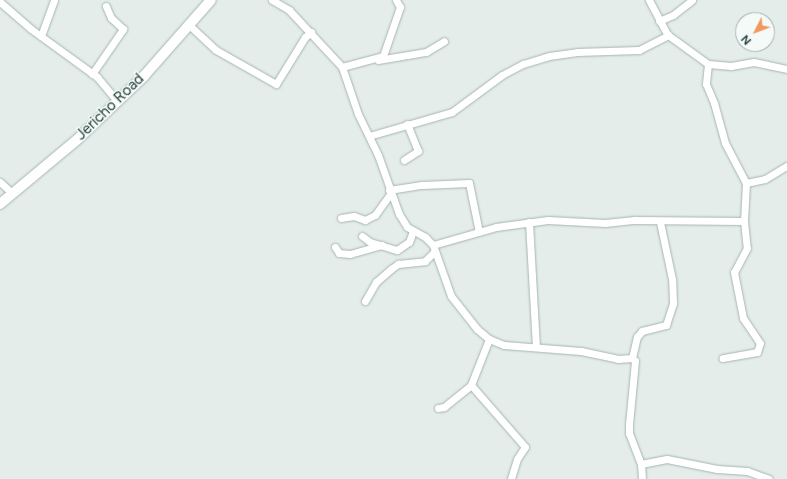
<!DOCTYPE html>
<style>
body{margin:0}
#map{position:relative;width:787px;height:479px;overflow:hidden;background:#e4edea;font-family:Figtree,sans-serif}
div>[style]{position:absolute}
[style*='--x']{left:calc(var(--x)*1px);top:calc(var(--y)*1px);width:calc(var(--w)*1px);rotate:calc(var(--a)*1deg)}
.roads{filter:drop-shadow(0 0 1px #a6b5b2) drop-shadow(0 0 1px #a6b5b2)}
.street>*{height:7px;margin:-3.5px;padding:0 3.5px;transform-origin:3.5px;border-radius:3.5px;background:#fff}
.secondary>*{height:10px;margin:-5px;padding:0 5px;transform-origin:5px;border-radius:5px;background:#fff}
span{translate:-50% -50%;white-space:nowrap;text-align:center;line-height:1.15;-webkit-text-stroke:3px #f4faf8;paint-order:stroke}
.street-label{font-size:15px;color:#233f3c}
.north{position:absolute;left:735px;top:12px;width:40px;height:40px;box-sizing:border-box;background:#f4faf8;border:1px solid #a0afad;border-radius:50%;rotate:228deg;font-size:11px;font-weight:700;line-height:16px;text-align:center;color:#233f3c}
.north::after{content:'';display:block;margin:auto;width:14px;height:18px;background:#f2985d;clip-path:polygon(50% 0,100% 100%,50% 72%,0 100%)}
</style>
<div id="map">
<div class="roads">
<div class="street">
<i style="--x:272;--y:0;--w:20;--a:30"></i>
<i style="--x:289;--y:10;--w:78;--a:47.1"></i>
<i style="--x:342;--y:67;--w:50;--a:71.2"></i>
<i style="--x:358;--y:114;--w:46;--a:64"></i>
<i style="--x:378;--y:155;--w:63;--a:70.4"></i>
<i style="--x:399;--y:214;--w:15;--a:58"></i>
<i style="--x:407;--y:227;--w:21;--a:29"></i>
<i style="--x:425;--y:237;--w:11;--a:45"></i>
<i style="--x:433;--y:245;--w:54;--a:70.6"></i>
<i style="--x:451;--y:296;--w:42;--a:51.8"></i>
<i style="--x:477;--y:329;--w:16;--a:40"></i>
<i style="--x:489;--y:339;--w:16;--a:22"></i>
<i style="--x:504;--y:345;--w:77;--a:4.5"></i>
<i style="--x:581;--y:351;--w:38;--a:12"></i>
<i style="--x:618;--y:359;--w:14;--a:-4"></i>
<i style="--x:632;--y:358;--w:4;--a:45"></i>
<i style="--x:635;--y:361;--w:63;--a:95.4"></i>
<i style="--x:629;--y:424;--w:9;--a:90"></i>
<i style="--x:629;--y:433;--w:33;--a:69"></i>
<i style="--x:641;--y:464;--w:15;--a:86"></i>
<i style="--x:649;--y:0;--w:40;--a:62"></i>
<i style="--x:668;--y:35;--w:49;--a:35.9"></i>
<i style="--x:708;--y:64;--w:23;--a:5"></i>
<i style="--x:731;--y:66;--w:23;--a:-10"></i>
<i style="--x:754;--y:62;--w:34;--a:12"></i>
<i style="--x:0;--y:2;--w:41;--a:41.1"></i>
<i style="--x:31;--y:29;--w:82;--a:36"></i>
<i style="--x:97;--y:77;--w:31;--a:50"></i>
<i style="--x:659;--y:21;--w:15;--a:-23"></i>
<i style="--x:673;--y:15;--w:24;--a:-38"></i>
<i style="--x:188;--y:24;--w:38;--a:43"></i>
<i style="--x:216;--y:50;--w:69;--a:29.5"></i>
<i style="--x:276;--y:84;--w:55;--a:-58.3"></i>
<i style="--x:305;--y:37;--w:8;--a:-40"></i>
<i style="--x:41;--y:36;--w:38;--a:-70"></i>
<i style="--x:378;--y:60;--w:49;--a:-9.5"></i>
<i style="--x:426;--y:52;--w:21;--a:-31"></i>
<i style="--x:708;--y:64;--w:20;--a:96"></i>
<i style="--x:706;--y:84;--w:21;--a:67"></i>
<i style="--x:714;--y:103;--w:41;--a:74.6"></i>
<i style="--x:725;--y:143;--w:45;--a:62.3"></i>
<i style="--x:746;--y:183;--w:38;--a:93"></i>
<i style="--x:744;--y:221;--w:27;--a:84"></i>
<i style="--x:747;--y:248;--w:27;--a:118"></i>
<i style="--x:734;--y:272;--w:47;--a:78.9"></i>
<i style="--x:743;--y:318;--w:30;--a:56"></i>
<i style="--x:760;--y:343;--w:9;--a:108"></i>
<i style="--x:757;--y:352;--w:35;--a:170"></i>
<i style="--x:342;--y:67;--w:42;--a:-15"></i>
<i style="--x:383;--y:56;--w:52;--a:-70.9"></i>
<i style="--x:400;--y:7;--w:8;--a:-120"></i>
<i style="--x:92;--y:74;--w:55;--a:-55.4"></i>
<i style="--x:123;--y:29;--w:16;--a:-137"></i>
<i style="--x:111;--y:18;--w:13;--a:-113"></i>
<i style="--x:369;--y:136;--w:86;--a:-16.1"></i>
<i style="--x:452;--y:112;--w:62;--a:-36.5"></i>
<i style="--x:502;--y:75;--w:24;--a:-28"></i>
<i style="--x:523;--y:64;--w:27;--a:-17"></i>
<i style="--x:549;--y:56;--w:28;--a:-8"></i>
<i style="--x:577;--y:52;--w:62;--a:-1.8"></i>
<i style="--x:639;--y:50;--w:33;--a:-27"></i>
<i style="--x:404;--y:160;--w:17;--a:-33"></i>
<i style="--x:418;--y:151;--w:29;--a:-112"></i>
<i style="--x:0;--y:182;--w:16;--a:43"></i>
<i style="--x:746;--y:183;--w:19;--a:-12"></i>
<i style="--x:765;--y:179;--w:26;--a:-31"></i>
<i style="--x:389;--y:190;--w:33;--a:-9"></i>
<i style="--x:422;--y:185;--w:47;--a:-2.4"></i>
<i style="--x:469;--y:183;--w:50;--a:78.5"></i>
<i style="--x:341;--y:218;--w:13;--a:-9"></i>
<i style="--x:354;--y:216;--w:12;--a:20"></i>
<i style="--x:365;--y:220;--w:11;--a:-27"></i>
<i style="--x:375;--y:215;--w:27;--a:-54"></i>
<i style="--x:529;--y:222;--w:125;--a:86.8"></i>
<i style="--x:362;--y:236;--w:10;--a:37"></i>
<i style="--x:370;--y:242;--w:28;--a:17"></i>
<i style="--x:397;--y:250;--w:14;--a:-34"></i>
<i style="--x:409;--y:242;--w:12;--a:-70"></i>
<i style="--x:433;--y:245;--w:66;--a:-15.9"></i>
<i style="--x:496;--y:227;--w:52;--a:-7.7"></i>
<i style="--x:548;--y:220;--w:57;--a:3"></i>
<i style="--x:605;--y:223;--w:30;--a:-6"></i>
<i style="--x:635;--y:220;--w:109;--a:0.5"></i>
<i style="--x:335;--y:247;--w:7;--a:56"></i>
<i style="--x:339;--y:253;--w:11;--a:5"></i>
<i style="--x:350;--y:254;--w:33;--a:-16"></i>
<i style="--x:365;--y:301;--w:22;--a:-60"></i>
<i style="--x:376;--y:282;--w:20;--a:-41"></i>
<i style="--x:391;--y:269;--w:9;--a:-36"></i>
<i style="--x:398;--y:264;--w:27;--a:-6"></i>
<i style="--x:425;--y:261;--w:13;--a:-45"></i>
<i style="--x:489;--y:339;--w:49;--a:111.4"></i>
<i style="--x:471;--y:385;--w:82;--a:48.9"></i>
<i style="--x:525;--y:447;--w:14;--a:124"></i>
<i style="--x:517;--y:459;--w:21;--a:107"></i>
<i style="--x:632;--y:358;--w:22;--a:-77"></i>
<i style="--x:637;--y:337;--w:8;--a:-50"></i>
<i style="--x:642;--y:331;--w:25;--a:-14"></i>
<i style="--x:666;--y:325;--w:23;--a:-72"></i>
<i style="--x:673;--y:303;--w:24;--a:-92"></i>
<i style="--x:672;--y:279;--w:58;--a:-101.9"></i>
<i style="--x:438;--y:408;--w:6;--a:-9"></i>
<i style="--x:444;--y:407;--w:35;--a:-39"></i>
<i style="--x:641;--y:464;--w:26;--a:-11"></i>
<i style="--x:667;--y:459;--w:51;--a:11.3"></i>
<i style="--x:717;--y:469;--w:30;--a:4"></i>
<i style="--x:747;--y:471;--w:23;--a:20"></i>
</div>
<div class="secondary">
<i style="--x:0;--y:204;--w:104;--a:-39.9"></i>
<i style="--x:80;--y:137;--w:88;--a:-43.6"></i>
<i style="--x:144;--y:76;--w:101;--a:-48.6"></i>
</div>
</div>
<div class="street-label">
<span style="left:110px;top:107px;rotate:-44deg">Jericho Road</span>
</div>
<div class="north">N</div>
</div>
